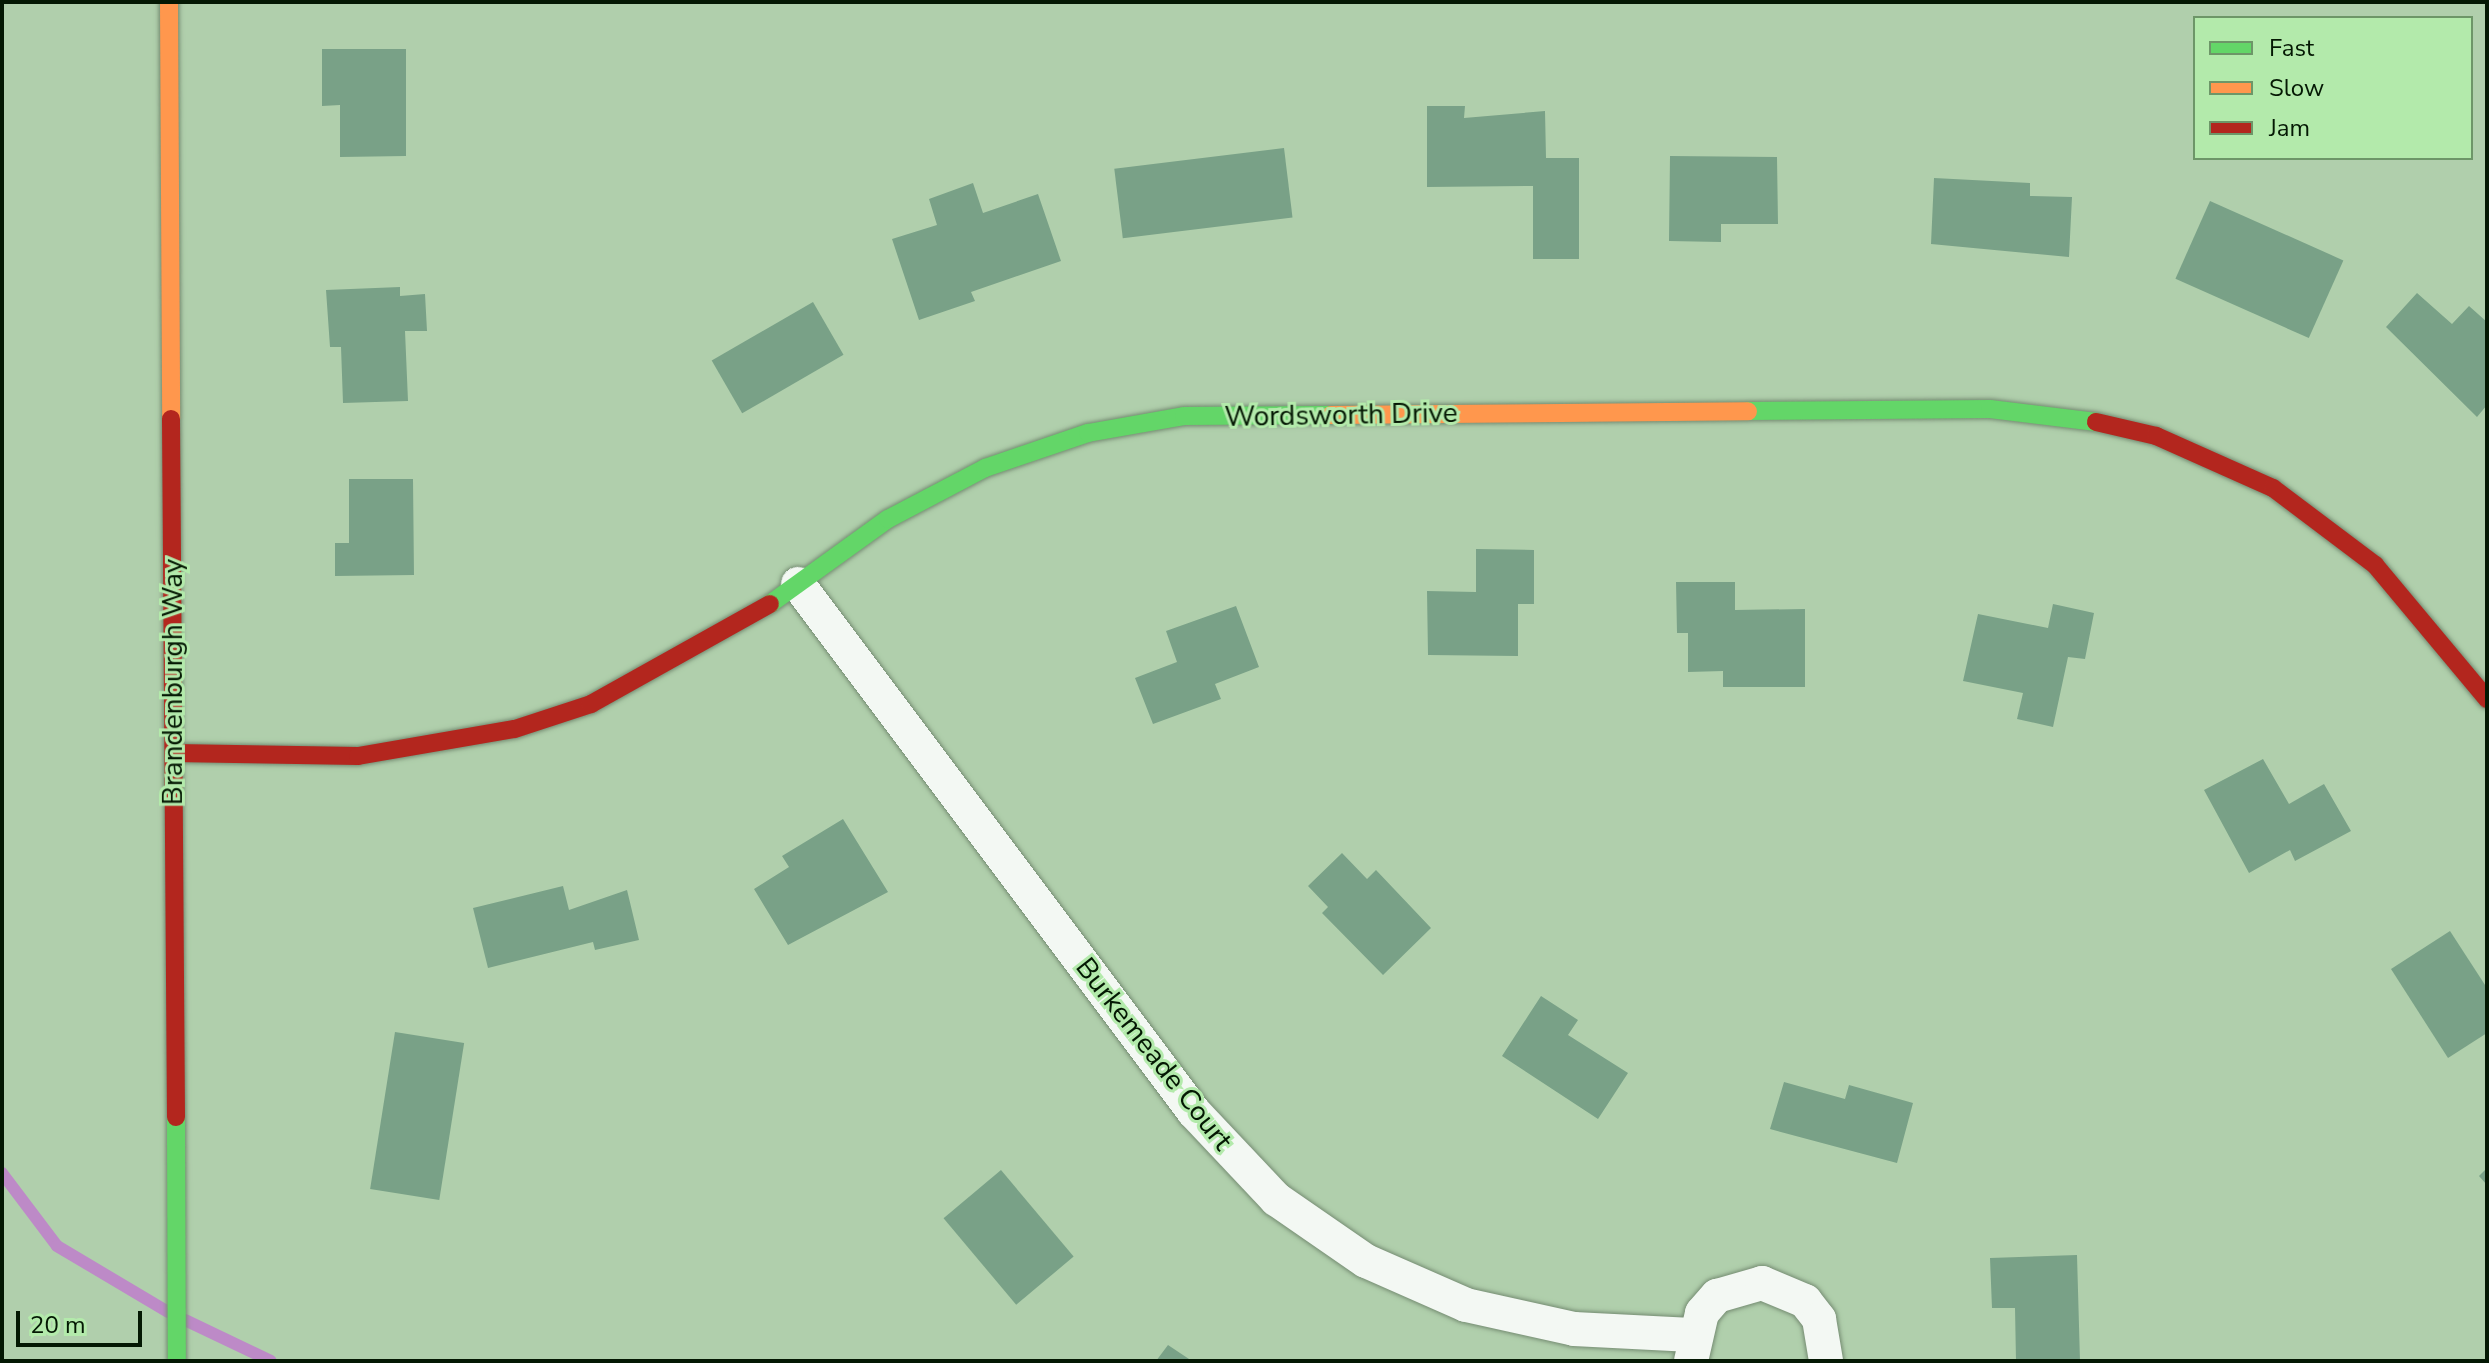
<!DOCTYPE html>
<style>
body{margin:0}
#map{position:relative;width:2489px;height:1363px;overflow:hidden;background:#b0cfac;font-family:"Nunito Sans",sans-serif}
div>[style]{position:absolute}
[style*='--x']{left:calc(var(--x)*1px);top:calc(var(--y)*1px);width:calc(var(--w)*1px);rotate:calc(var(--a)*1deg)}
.stream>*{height:12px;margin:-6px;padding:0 6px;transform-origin:6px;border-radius:6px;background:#bd8ac7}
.building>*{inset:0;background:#79a187;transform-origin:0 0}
.roads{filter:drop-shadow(0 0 2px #758c72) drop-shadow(0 0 2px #758c72)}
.street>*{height:34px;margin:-17px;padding:0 17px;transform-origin:17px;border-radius:17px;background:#f3f8f3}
.fast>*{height:18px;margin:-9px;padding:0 9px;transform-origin:9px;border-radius:9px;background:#63d668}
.slow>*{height:18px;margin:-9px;padding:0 9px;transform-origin:9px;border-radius:9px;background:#ff974d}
.jam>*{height:18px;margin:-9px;padding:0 9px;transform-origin:9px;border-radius:9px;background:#b3261e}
span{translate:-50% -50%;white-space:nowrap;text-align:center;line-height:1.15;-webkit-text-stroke:6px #b3eaab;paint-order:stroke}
.street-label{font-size:28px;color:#041803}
.frame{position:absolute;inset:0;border:4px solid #041803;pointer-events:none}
.legend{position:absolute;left:2193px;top:16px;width:280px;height:144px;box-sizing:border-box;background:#b3eaab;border:2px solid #6d9668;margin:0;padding:10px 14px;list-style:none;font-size:24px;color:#041803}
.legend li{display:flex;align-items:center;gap:16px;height:40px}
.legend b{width:40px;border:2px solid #6d9668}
.scale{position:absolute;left:16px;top:1311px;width:126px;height:36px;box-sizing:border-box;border:4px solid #041803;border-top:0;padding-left:10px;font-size:24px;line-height:28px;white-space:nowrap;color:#041803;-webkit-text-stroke:6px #b3eaab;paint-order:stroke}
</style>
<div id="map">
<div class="stream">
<i style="--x:2;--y:1173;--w:91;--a:53"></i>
<i style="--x:57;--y:1246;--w:129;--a:30.7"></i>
<i style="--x:185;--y:1320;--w:95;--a:25.5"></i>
</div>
<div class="building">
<i style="clip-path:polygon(322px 49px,406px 49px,406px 156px,340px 157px,340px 105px,322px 106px)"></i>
<i style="clip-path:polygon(1427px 106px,1465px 106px,1464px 118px,1545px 111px,1546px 158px,1579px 158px,1579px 259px,1533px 259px,1533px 186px,1427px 187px)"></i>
<i style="left:1284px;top:148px;width:70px;height:171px;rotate:83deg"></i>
<i style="clip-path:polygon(1670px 156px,1777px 157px,1778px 224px,1721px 224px,1721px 242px,1669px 241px)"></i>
<i style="clip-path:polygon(1934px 178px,2030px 183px,2030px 196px,2072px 197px,2069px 257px,1931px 244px)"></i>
<i style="clip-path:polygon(973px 183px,983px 213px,1038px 194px,1061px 261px,971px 292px,975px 301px,919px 320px,892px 239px,937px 225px,929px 199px)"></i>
<i style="left:2210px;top:201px;width:146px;height:85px;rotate:24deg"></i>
<i style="clip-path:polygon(400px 287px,400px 296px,425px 294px,427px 331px,405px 331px,408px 401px,343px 403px,341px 347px,330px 347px,326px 290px)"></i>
<i style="clip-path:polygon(2417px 293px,2452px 324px,2469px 306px,2487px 322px,2487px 405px,2477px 417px,2386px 327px)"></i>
<i style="left:813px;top:302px;width:61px;height:117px;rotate:60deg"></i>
<i style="clip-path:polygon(349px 479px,413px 479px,414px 575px,335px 576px,335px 543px,349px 543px)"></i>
<i style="clip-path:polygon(1476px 549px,1534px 550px,1534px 604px,1518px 604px,1518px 656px,1428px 655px,1427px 591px,1476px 592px)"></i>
<i style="clip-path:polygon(1676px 582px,1735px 582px,1735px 610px,1805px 609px,1805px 687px,1723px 687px,1723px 671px,1688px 672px,1688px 633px,1677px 633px)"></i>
<i style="clip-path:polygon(2053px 604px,2094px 613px,2085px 659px,2068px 657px,2053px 727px,2017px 719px,2023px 693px,1963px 681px,1978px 614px,2048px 628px)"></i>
<i style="clip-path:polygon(1236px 606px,1259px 667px,1215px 684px,1221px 699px,1153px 724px,1135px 678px,1177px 662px,1166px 631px)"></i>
<i style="clip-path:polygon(2263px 759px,2289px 804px,2324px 784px,2351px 831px,2295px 861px,2290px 850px,2249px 873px,2204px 790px)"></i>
<i style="clip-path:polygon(843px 819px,888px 892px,788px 945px,754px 889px,789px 867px,782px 856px)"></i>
<i style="clip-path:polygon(1342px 853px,1367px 879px,1376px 870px,1431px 928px,1383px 975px,1322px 913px,1328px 907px,1308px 886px)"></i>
<i style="clip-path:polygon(563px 886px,569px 910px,627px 890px,639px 940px,595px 950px,593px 942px,488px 968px,473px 908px)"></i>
<i style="clip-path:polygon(2450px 931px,2487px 988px,2487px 1033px,2448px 1058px,2391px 969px)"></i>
<i style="clip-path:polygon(1541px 996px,1578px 1020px,1568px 1035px,1628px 1073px,1598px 1119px,1502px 1056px)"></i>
<i style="left:395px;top:1032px;width:70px;height:159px;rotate:9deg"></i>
<i style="clip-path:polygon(1784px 1082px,1845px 1099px,1849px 1085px,1913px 1103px,1897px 1163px,1770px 1129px)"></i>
<i style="clip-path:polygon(2487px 1168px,2487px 1185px,2479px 1176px)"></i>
<i style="left:1001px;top:1170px;width:113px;height:75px;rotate:50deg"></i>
<i style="clip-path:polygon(2077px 1255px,2080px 1361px,2016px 1361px,2015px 1308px,1992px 1308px,1990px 1258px)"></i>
<i style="clip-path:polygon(1168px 1345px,1192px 1361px,1156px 1361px)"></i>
</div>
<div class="roads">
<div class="street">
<i style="--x:798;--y:584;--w:660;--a:53.13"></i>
<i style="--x:1194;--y:1112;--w:120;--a:46.7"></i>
<i style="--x:1276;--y:1199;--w:109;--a:34.6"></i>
<i style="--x:1366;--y:1261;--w:109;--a:23.7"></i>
<i style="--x:1466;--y:1305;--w:111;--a:12.5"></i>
<i style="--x:1574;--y:1329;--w:118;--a:2.9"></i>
<i style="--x:1691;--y:1361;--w:49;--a:-77.1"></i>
<i style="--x:1702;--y:1313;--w:23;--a:-49"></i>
<i style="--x:1717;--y:1296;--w:47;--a:-16.1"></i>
<i style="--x:1762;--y:1283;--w:47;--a:22.7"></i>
<i style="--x:1805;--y:1301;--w:23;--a:52"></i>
<i style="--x:1819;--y:1319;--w:43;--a:80.5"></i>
</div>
<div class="fast">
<i style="--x:1748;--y:411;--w:242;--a:-0.5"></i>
<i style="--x:1990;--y:409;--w:107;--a:7"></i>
<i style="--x:770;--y:604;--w:145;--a:-35.8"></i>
<i style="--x:888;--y:519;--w:110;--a:-27.7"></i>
<i style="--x:985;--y:468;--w:109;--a:-18.8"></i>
<i style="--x:1088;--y:433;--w:97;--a:-10"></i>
<i style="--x:1184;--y:416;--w:147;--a:-0.4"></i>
<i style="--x:176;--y:1117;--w:244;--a:89.8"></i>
</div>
<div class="slow">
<i style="--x:169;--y:2;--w:417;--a:89.7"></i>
<i style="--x:1331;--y:415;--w:417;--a:-0.5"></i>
</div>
<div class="jam">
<i style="--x:171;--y:419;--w:698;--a:89.59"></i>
<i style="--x:2096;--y:422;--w:62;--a:13.1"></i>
<i style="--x:2156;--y:436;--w:128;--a:24"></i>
<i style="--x:2273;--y:488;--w:128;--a:37"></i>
<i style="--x:2375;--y:565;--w:175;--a:50.1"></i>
<i style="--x:174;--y:753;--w:184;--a:0.9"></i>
<i style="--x:358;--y:756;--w:159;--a:-9.8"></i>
<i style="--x:515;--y:729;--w:80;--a:-18.2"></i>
<i style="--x:591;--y:704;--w:205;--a:-29.2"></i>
</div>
</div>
<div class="street-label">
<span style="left:1341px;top:415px;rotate:-1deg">Wordsworth Drive</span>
<span style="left:173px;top:682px;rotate:-90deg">Brandenburgh Way</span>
<span style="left:1154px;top:1054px;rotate:52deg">Burkemeade Court</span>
</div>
<div class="frame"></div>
<ul class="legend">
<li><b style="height:10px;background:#63d668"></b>Fast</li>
<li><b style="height:10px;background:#ff974d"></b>Slow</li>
<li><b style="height:10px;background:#b3261e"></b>Jam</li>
</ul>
<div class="scale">20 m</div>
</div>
